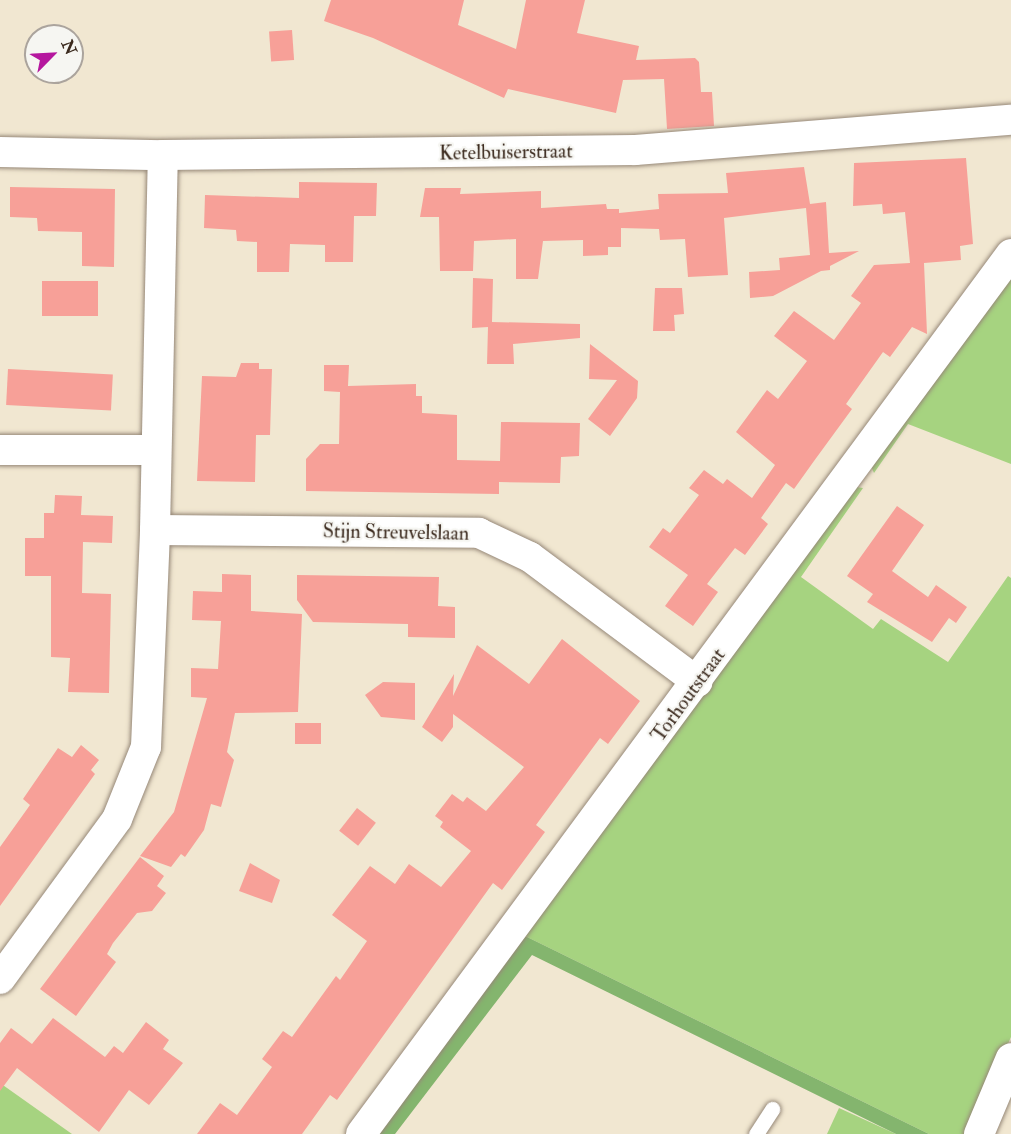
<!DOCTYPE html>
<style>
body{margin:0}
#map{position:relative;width:1011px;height:1134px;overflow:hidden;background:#f1e7d1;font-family:"IM FELL Double Pica",serif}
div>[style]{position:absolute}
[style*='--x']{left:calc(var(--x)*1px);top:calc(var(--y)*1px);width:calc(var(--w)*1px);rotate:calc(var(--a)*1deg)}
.green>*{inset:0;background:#a6d380}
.forest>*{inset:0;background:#84b56e}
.building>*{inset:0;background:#f7a098;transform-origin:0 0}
.roads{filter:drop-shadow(0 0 2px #968878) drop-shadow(0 0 2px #968878)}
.service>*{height:15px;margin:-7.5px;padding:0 7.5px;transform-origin:7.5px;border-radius:7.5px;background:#fff}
.minor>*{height:30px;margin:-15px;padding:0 15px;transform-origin:15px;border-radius:15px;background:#fff}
span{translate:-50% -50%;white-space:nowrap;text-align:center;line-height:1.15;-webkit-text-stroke:4.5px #f6f6f2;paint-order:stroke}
.street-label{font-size:20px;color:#3b2a1e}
.north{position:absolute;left:24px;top:24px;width:60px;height:60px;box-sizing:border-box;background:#f6f6f2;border:2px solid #aba49d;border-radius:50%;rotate:66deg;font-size:16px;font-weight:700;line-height:24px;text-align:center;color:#3b2a1e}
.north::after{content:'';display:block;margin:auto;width:21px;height:27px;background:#b5179e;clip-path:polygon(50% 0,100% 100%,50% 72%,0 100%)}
</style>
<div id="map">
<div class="green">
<i style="clip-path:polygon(1011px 269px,1011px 464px,908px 424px,874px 473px,870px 464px)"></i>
<i style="clip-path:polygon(856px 487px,863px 488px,801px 577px,873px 629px,881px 619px,948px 662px,1008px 576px,1011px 578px,1011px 1037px,968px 1134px,929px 1134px,521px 934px)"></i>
<i style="clip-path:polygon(0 1083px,72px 1134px,0 1134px)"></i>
<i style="clip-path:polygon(839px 1108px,896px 1134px,827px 1134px)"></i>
</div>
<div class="forest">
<i style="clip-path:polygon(521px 934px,929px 1134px,896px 1134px,532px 955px,395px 1134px,375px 1134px)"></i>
</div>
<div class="building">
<i style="clip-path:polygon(331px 0,464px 0,458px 25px,516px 49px,526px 0,585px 0,577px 33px,639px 46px,636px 60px,695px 58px,699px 62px,701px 92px,712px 92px,714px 126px,667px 129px,664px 79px,623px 80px,616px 113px,508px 89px,504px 98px,373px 38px,324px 21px)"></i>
<i style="left:292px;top:30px;width:30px;height:23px;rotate:86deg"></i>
<i style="clip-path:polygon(966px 158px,973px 244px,960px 246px,961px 260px,924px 263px,927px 334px,912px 327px,890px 357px,883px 352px,846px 404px,852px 409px,814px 461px,794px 489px,786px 483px,761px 518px,768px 524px,745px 555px,735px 548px,707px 584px,718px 592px,693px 626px,665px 606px,688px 575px,649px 547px,663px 528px,670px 533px,699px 495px,689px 488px,704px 470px,723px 484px,727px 479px,752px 498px,775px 465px,736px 432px,767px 390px,778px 399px,807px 361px,774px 336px,794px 311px,834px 340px,861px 303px,851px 296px,874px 265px,910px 263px,905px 212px,883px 214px,882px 204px,853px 206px,854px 163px)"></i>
<i style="clip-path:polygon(804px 167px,810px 204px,826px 202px,829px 253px,859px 251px,830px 266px,830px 270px,821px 271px,773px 296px,750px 298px,749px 272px,780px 270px,779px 258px,810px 255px,806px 208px,724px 218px,728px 275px,688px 277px,685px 239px,660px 240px,659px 229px,621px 228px,621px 247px,608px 247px,608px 255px,583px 256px,583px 240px,543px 241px,538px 279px,516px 279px,516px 239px,474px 241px,473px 271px,440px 271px,439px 217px,420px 217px,425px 188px,461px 188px,460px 194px,541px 191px,541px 208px,606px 204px,607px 209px,619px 209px,619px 213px,659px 209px,658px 194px,728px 193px,726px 173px)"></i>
<i style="clip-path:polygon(299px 182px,377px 183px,376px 216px,354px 216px,353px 262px,325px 262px,325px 245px,290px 244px,289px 272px,257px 272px,257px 242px,237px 241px,236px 230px,204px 228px,205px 195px,299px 198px)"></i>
<i style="clip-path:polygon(10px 187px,115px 189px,114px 267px,82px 266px,82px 232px,38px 231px,37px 218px,10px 217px)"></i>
<i style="clip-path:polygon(473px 278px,493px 279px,492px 322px,580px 324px,580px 338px,513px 344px,514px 364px,487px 364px,488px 327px,472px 328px)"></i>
<i style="left:42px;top:281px;width:56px;height:35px"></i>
<i style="clip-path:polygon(655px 288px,682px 288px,684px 314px,674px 315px,675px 331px,653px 331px)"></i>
<i style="clip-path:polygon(590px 344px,638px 381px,637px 398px,610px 436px,588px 419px,617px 380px,589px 379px)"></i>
<i style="clip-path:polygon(241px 363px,259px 363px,259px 369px,272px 369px,270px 435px,256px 435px,255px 482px,197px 481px,202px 376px,236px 377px)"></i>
<i style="clip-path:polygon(324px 365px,349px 365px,348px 386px,416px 384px,416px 396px,422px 396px,422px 413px,457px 415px,457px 460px,500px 461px,501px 422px,580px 423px,579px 456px,561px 457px,560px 483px,499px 482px,499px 494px,306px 491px,306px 459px,320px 444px,339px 444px,340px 392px,324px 391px)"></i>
<i style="left:8px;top:369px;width:105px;height:36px;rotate:3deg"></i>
<i style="clip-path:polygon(55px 495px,82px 496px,81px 515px,113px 516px,112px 543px,83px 542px,82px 593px,111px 594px,109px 693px,68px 692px,70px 658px,51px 657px,51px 576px,25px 576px,25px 538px,44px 538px,44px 513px,54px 513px)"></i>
<i style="clip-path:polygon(897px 506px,924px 525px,892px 571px,928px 597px,936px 585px,967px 607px,956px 623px,949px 618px,932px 642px,867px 602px,873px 594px,847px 576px)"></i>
<i style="clip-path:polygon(222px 574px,251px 575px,251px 611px,302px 614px,298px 712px,235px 713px,227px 752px,234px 760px,221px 807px,211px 804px,204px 830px,185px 857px,181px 854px,171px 867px,140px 856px,174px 812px,207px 698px,191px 697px,191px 668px,218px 669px,221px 621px,192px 620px,193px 591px,222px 592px)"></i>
<i style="clip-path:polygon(297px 575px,439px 577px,438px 606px,455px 607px,455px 638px,408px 637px,408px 624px,313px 622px,297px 600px)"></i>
<i style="clip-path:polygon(562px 639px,640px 701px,608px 744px,600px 738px,536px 825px,545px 832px,502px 890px,493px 883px,337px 1100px,330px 1095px,302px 1134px,197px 1134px,220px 1103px,237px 1115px,272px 1067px,262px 1059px,283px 1031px,292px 1037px,336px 976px,340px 980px,367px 941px,332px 915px,370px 866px,395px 884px,409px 864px,441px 887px,471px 851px,440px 827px,443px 822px,435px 816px,452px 794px,463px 802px,467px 797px,486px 811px,524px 767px,453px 714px,453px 727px,442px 742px,422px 727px,454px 674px,453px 696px,477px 645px,529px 684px)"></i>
<i style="clip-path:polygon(383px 682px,415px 683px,415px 720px,381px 717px,365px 695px)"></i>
<i style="left:295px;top:723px;width:26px;height:21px"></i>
<i style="clip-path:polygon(81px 745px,99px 760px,91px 770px,95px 774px,0 906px,0 847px,30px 805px,23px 799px,58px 748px,72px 757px)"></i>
<i style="left:357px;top:808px;width:24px;height:29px;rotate:38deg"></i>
<i style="clip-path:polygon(140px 857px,164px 876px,157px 886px,166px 893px,152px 911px,137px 913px,113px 943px,107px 954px,116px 962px,76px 1016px,40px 989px)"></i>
<i style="clip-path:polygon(250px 863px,280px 880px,272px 903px,239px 891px)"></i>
<i style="clip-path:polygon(53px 1018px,105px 1057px,114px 1046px,123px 1053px,146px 1022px,169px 1040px,163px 1049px,183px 1063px,149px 1105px,129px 1090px,99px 1132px,17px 1068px,0 1091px,0 1043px,11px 1028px,32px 1044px)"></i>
</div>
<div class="roads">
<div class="service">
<i style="--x:756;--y:1134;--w:30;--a:-57"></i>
</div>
<div class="minor">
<i style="--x:0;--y:152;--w:163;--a:1.1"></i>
<i style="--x:163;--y:155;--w:472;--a:-0.6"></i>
<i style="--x:635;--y:150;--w:377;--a:-4.6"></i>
<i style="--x:0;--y:450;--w:155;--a:0"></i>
<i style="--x:155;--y:530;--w:324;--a:0.5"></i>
<i style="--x:479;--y:533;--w:56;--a:25.2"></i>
<i style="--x:530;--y:557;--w:209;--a:36.7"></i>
<i style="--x:0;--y:979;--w:198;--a:-53.8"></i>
<i style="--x:117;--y:819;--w:78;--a:-68.1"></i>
<i style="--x:146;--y:747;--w:217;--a:-87.6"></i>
<i style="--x:155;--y:530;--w:375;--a:-88.8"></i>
<i style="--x:361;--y:1134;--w:1094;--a:-53.55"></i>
<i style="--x:979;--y:1134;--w:82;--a:-67.2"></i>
</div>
</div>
<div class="street-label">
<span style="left:506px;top:152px;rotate:-1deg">Ketelbuiserstraat</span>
<span style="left:396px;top:532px;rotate:1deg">Stijn Streuvelslaan</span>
<span style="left:688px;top:695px;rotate:-54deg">Torhoutstraat</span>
</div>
<div class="north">N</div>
</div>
